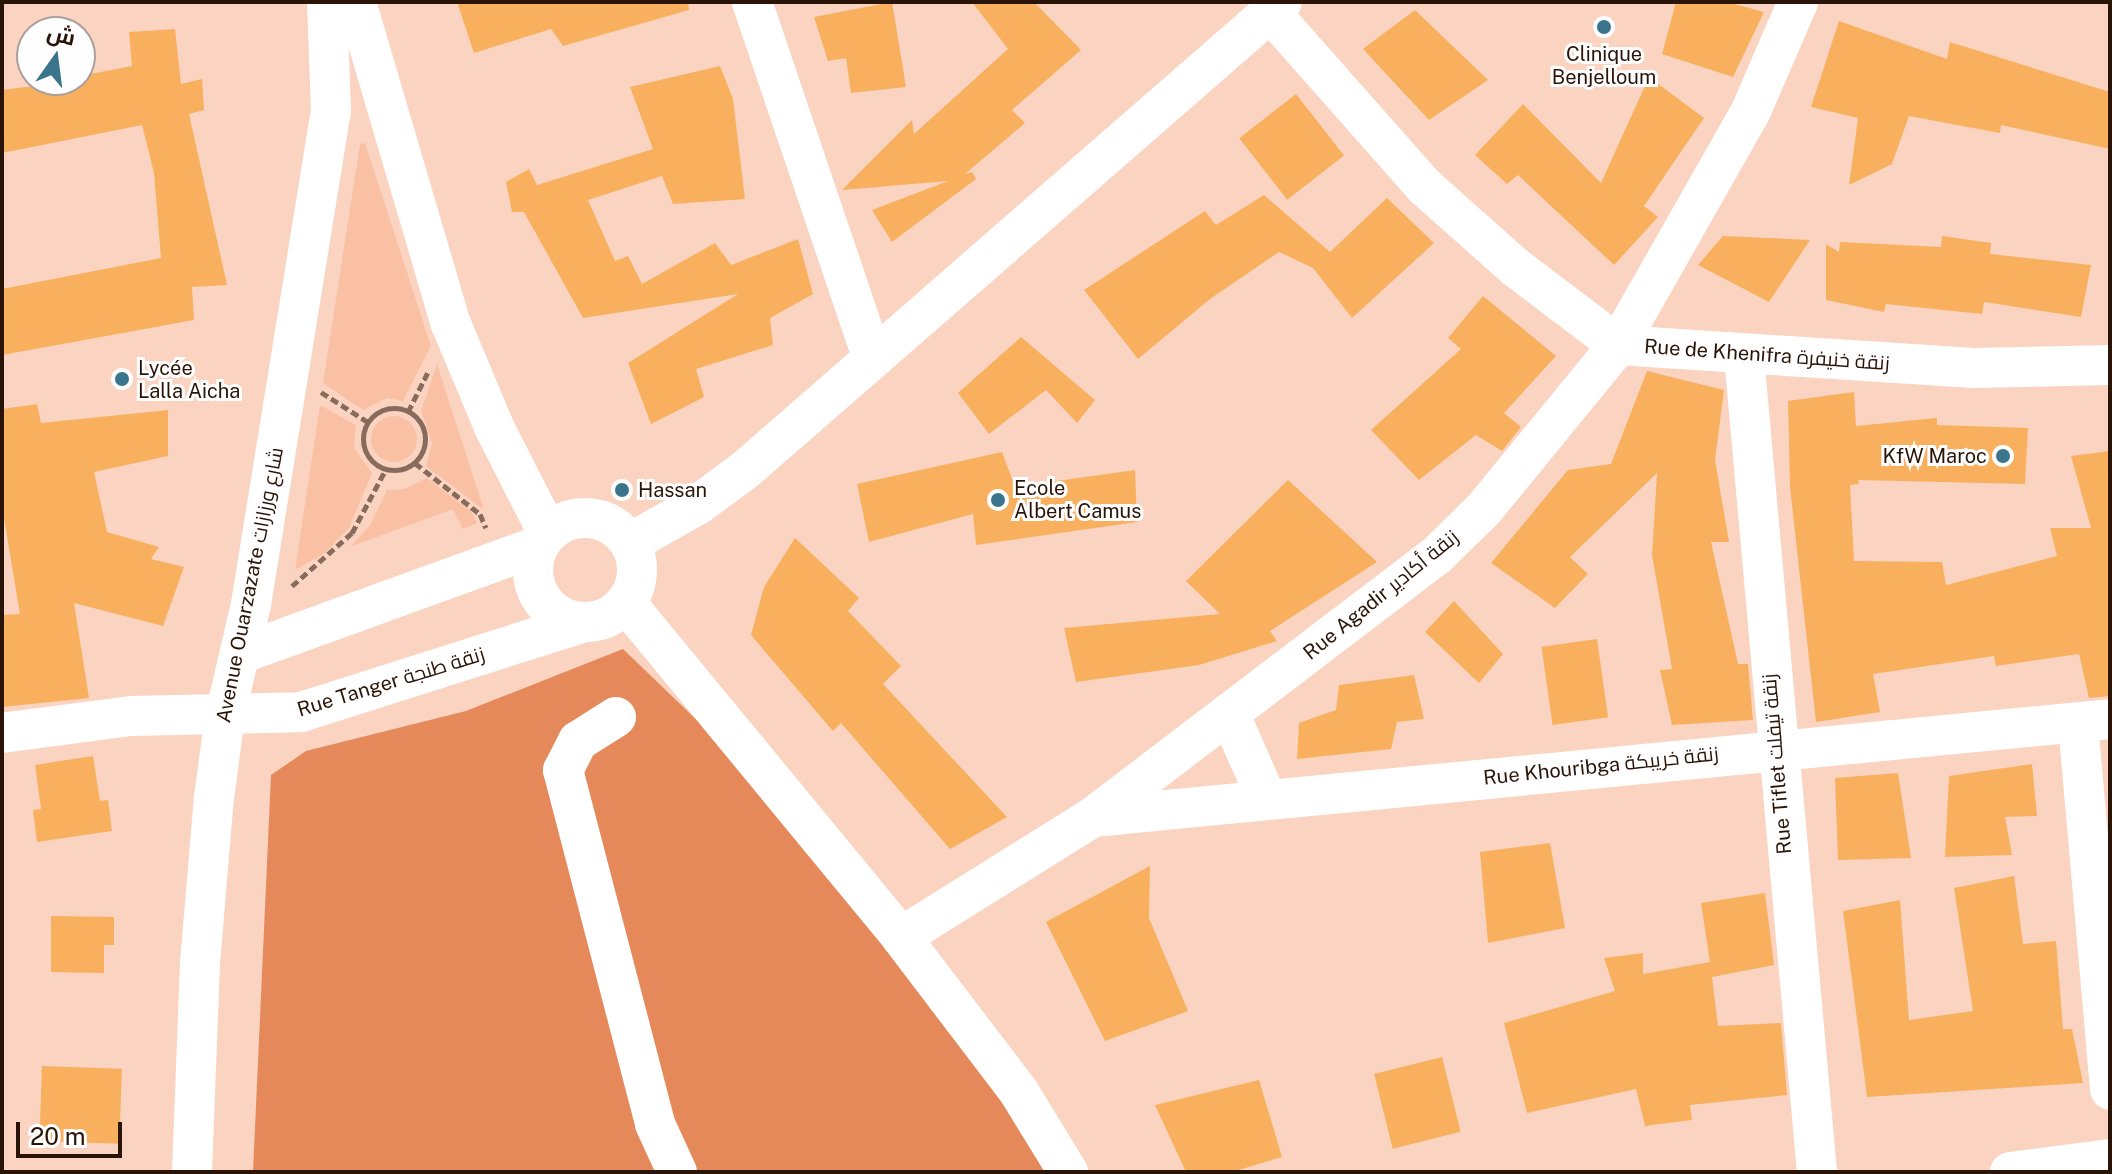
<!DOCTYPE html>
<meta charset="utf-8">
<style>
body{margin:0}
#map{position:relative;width:2112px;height:1174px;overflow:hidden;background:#fad4c1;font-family:"Public Sans",Cairo,sans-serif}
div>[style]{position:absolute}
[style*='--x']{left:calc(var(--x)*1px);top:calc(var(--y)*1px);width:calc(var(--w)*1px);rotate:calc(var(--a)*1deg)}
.green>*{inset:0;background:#fac0a4}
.round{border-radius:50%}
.forest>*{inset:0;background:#e5895a}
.building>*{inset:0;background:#f8b05f;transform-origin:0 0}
.path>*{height:5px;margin-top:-2.5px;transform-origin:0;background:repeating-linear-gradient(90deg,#886b5c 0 8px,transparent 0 12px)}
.path>.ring{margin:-2.5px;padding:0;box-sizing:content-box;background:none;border:5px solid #886b5c;border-radius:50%}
.minor>*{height:40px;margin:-20px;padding:0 20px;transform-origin:20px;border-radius:20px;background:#fff}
.minor>.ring{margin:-20px;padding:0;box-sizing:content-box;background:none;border:40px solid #fff;border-radius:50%}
.dots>*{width:22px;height:22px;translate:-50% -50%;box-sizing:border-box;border:4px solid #fefefe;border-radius:50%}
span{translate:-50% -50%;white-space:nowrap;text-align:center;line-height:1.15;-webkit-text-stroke:6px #fefefe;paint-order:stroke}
.poi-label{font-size:20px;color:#2a1408}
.left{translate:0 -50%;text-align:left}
.right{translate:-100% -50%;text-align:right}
.street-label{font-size:20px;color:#2a1408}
.frame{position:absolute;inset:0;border:4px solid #2a1408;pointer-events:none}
.north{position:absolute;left:16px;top:16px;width:80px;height:80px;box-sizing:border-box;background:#fefefe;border:2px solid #a9a09c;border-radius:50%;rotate:14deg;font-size:22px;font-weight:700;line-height:32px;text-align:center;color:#2a1408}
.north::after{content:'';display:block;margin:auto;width:28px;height:36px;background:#3a748d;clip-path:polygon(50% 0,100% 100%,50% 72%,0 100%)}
.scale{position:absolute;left:16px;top:1122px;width:106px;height:36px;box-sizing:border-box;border:4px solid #2a1408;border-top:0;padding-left:10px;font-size:24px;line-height:28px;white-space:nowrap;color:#2a1408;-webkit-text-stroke:6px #fefefe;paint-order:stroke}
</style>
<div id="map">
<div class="green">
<i style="clip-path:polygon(365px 143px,431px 346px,403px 401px,387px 398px,363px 410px,323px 383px,360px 144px)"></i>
<i style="clip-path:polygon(437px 364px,484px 510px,426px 466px,432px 443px,421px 411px)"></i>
<i style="clip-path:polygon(320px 405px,356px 425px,354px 448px,372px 473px,349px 528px,325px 553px,295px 570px)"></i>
<i class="round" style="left:371px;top:416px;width:46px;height:46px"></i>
<i style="clip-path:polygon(427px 478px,472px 512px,477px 523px,463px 529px,453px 509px,350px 547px,370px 525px,387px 490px,405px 489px)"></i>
</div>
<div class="forest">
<i style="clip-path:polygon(623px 649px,704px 727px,954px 1030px,1050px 1172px,253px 1172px,271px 775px,306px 751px,466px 711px)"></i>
</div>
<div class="building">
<i style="clip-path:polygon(457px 2px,688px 2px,689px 10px,563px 46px,551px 29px,474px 53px)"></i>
<i style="clip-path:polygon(892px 2px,906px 87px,851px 93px,846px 58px,828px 61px,814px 17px)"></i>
<i style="clip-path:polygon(972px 2px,1034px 2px,1081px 50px,1012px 110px,1025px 123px,965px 174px,972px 172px,976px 179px,892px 242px,872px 210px,948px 181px,842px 190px,912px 120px,914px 134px,1008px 49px)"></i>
<i style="clip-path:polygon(1676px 2px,1727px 2px,1764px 12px,1733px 77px,1662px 54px)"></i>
<i style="clip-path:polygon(1415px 10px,1488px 80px,1429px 120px,1363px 49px)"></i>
<i style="clip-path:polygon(1839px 21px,1947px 59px,1950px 42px,2110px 92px,2110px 149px,2001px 125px,2000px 133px,1909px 116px,1892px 164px,1849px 185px,1858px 118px,1811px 107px)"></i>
<i style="clip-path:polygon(175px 29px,181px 84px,202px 79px,204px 110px,189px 114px,227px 285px,192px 287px,194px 320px,2px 355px,2px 289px,161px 258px,154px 173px,142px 125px,2px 153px,2px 90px,80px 80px,80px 76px,132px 66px,129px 32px)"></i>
<i style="clip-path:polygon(720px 66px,733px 99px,745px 199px,673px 204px,662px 176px,588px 200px,615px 261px,628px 256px,642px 284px,715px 243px,731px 265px,798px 239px,813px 294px,770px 318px,773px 345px,696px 369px,704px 397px,651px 424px,628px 363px,738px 294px,583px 318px,524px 212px,512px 212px,506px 182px,529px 169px,537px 185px,653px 149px,630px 87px)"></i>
<i style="clip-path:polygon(1649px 77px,1704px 118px,1644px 206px,1658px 217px,1614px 265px,1518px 175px,1507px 184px,1475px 155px,1523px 104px,1601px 183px)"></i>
<i style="left:1296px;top:94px;width:78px;height:72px;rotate:52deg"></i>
<i style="clip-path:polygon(1264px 195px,1330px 252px,1387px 198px,1434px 243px,1352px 318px,1313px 268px,1279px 252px,1210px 299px,1138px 359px,1084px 290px,1205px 211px,1216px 225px)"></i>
<i style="clip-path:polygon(1723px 236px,1810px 240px,1769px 302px,1698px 265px)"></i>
<i style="clip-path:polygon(1942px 236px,1991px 243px,1990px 254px,2091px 265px,2081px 317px,1984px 302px,1982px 314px,1886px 304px,1884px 312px,1826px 300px,1826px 244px,1839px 252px,1840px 242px,1941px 247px)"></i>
<i style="clip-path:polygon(1483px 296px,1556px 356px,1504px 413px,1521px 427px,1502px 451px,1476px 435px,1419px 480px,1371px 430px,1461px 349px,1448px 338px)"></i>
<i style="clip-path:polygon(1021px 337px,1095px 400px,1077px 423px,1046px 390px,989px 434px,958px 393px)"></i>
<i style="clip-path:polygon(1647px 371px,1724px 390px,1715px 460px,1729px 542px,1711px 542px,1738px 664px,1748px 664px,1753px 720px,1672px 725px,1660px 670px,1672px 669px,1652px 555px,1657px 473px,1570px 557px,1588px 574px,1555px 608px,1491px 563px,1568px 470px,1611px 464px)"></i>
<i style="clip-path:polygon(1854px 392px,1856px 426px,1937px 418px,1937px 425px,2028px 428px,2025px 484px,1858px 480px,1859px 484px,1850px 485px,1854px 561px,1942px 562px,1946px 585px,2057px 556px,2050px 528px,2091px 528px,2071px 456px,2110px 451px,2110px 696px,2089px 698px,2079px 654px,1996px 666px,1994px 656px,1873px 674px,1880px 712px,1816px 722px,1790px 487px,1788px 401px)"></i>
<i style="clip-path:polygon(37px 404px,41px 423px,168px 410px,168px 456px,94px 472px,107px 532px,159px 547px,151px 559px,184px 567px,163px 626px,74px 603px,89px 698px,2px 707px,2px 615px,20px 614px,2px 506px,2px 409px)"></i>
<i style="clip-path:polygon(1002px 452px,1015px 487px,1135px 470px,1137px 522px,976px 545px,973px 514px,869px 542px,857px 484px)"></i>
<i style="clip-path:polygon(1288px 480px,1377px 562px,1270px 631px,1277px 641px,1199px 665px,1076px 682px,1064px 628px,1220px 614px,1186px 581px)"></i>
<i style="clip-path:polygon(795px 538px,859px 598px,848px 611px,901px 666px,883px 684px,1007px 817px,950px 849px,841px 723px,833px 731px,751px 635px,764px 587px)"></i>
<i style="clip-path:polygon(1454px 601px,1503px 654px,1479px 683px,1425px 632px)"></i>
<i style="left:1597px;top:639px;width:79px;height:56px;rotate:82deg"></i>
<i style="clip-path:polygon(1414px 675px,1424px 719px,1397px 722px,1391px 749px,1297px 759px,1299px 723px,1336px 710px,1339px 685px)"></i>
<i style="clip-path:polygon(93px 756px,100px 801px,108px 800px,112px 831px,37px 842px,33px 810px,41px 809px,35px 765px)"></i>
<i style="clip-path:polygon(2032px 764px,2037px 816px,2005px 817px,2012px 855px,1945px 857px,1949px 776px)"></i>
<i style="clip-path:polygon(1898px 773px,1911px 858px,1838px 860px,1835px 778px)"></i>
<i style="clip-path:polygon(1550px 843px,1565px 928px,1488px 943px,1480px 852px)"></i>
<i style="clip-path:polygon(1150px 866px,1149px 918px,1188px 1011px,1105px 1041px,1046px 922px)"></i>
<i style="clip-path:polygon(2014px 876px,2023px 944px,2056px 941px,2063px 1029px,2072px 1029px,2083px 1083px,1867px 1097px,1843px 911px,1900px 900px,1909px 1020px,1973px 1011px,1954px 888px)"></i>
<i style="clip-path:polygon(1765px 893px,1774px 965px,1712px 977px,1718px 1026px,1781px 1023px,1787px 1095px,1690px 1105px,1692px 1120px,1645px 1126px,1636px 1089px,1527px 1113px,1504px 1023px,1615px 991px,1604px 958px,1643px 953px,1643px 974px,1710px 962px,1701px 903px)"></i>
<i style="clip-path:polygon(51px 916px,114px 917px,114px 945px,104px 945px,104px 973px,51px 972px)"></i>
<i style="left:1442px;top:1057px;width:77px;height:70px;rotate:76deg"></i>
<i style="left:42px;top:1066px;width:80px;height:75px;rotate:2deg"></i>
<i style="clip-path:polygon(1259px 1080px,1282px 1157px,1232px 1172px,1186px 1172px,1155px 1105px)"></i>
</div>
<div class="path">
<i style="--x:321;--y:392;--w:56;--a:32.6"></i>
<i class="ring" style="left:363px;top:408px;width:57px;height:57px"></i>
<i style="--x:408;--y:412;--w:47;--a:-63.4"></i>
<i style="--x:415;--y:463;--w:83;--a:38.1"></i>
<i style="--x:480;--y:514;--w:15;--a:67"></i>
<i style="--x:292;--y:586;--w:80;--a:-41.5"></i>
<i style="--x:352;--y:533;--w:72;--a:-62"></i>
</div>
<div class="minor">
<i style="--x:356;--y:2;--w:336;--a:73.6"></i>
<i style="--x:451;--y:324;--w:112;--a:67.3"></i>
<i style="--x:494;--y:427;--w:119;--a:63"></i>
<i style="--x:752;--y:2;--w:375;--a:71.3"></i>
<i style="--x:1271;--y:13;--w:231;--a:48.5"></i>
<i style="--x:1424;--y:186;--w:122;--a:41.7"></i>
<i style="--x:1515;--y:267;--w:129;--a:37.1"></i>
<i style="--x:1618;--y:345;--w:353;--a:3.7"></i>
<i style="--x:1970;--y:368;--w:140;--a:-1.2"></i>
<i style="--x:1744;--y:356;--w:819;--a:84.89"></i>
<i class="ring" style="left:533px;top:518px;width:64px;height:64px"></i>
<i style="--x:630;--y:543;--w:79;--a:-29.5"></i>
<i style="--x:699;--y:504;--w:57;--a:-36.5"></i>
<i style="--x:745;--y:470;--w:712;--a:-41.07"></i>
<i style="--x:626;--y:603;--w:433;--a:50.5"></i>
<i style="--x:901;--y:937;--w:195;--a:52.7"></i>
<i style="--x:1019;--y:1092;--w:94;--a:58.5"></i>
<i style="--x:240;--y:654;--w:317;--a:-19.9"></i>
<i style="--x:1229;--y:713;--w:94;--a:66.2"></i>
<i style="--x:616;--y:717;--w:45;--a:147.7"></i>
<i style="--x:578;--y:741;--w:33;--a:117"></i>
<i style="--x:563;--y:770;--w:366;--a:75.4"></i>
<i style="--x:655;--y:1124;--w:53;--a:65.4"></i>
<i style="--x:2078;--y:723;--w:368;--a:85"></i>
<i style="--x:2;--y:733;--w:130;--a:-7.5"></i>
<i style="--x:131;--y:716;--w:170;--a:-1.3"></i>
<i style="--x:301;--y:712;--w:298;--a:-17.6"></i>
<i style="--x:1093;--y:817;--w:1022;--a:-5.5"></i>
<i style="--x:901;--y:937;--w:226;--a:-32"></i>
<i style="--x:1093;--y:817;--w:431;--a:-37.3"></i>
<i style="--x:1436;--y:556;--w:67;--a:-44.4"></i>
<i style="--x:1484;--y:509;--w:212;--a:-50.7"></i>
<i style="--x:1618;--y:345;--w:267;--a:-60.4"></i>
<i style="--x:1750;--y:113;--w:121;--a:-66.6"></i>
<i style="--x:192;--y:1172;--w:209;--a:-87.8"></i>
<i style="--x:200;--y:963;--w:166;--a:-85.2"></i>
<i style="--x:214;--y:798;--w:83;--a:-82.4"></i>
<i style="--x:225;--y:716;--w:115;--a:-76.9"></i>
<i style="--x:251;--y:604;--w:499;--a:-80.8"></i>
<i style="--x:331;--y:111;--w:109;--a:-92.1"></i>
<i style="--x:2010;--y:1172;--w:101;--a:-7.4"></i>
</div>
<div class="dots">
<i style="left:1604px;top:27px;background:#3a748d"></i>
<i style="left:122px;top:379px;background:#3a748d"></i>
<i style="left:2003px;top:456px;background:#3a748d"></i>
<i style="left:622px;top:490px;background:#3a748d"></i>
<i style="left:998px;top:500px;background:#3a748d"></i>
</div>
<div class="poi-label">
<span style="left:1604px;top:66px">Clinique<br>Benjelloum</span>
<span class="left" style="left:138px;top:380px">Lycée<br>Lalla Aicha</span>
<span class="right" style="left:1987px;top:456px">KfW Maroc</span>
<span class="left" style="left:1014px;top:500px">Ecole<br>Albert Camus</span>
<span class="left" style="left:638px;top:490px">Hassan</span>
</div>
<div class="street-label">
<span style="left:1767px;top:355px;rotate:4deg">Rue de Khenifra زنقة خنيفرة</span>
<span style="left:250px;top:585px;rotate:-79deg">Avenue Ouarzazate شارع ورزازات</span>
<span style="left:1381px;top:595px;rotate:-39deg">Rue Agadir زنقة أكادير</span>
<span style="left:391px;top:682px;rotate:-17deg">Rue Tanger زنقة طنجة</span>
<span style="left:1777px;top:764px;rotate:-95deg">Rue Tiflet زنقة تيفلت</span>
<span style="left:1601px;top:766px;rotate:-6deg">Rue Khouribga زنقة خريبكة</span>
</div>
<div class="frame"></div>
<div class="north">ش</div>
<div class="scale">20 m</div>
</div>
